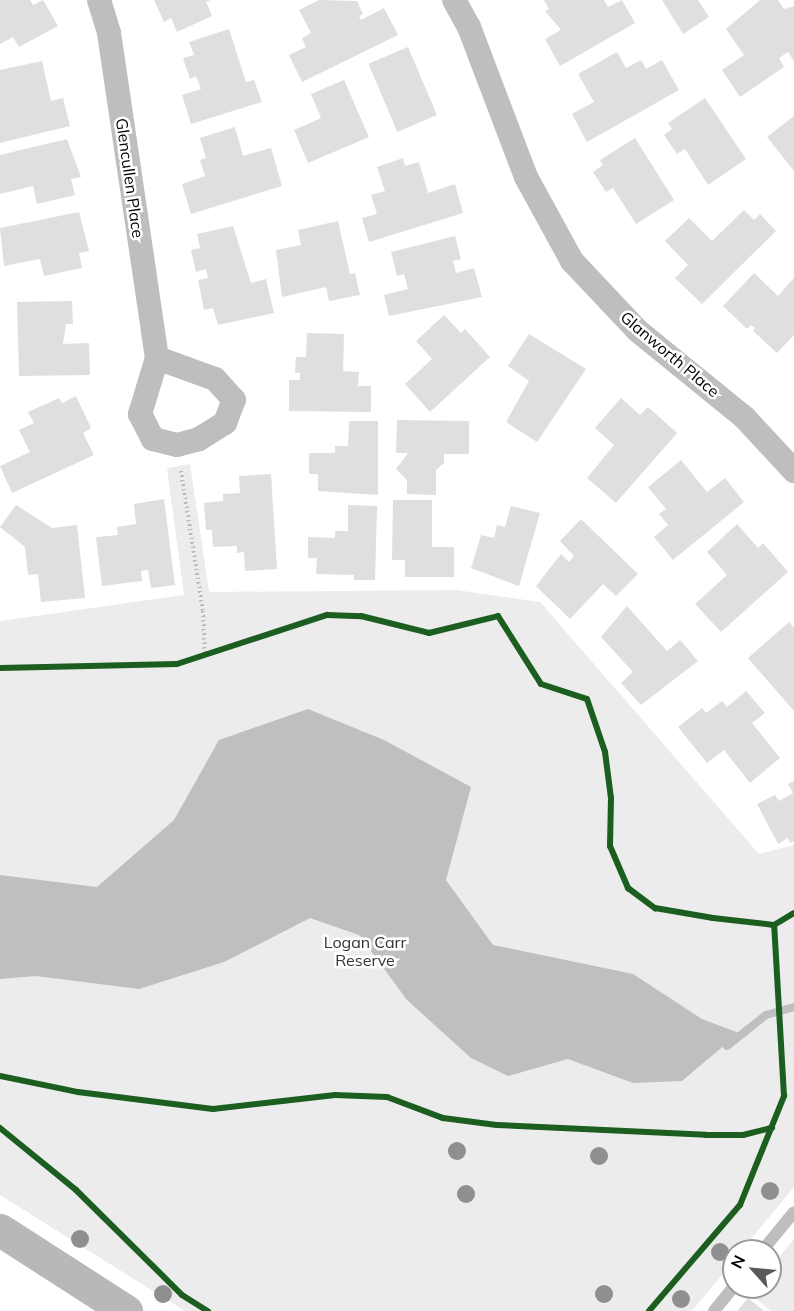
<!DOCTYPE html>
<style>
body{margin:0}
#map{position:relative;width:794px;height:1311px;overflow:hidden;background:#fff;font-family:Mulish,sans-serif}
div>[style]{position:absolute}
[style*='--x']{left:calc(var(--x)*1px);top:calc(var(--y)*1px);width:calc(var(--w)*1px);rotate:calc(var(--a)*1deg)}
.green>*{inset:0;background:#ececec}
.water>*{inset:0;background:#bfbfbf}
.stream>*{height:8px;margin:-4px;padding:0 4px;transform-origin:4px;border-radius:4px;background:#bfbfbf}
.building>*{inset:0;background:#dfdfdf;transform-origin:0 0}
.path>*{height:4px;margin-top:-2px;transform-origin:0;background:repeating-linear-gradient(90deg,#b9b9b9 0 1.5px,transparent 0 4.5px)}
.service>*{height:12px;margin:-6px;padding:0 6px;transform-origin:6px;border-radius:6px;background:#bebebe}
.minor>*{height:24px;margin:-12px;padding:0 12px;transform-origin:12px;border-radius:12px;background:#bebebe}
.secondary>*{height:33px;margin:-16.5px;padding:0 16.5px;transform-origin:16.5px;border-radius:16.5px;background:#b8b8b8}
.cycleway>*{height:6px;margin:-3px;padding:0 3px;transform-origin:3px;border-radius:3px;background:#1b5e20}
.trees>*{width:18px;height:18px;margin:-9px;border-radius:50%;background:#8f8f8f}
span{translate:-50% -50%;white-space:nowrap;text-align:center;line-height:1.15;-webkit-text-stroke:5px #fff;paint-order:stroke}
.street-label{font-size:16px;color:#000}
.park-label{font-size:16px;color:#333}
.north{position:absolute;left:722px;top:1239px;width:60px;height:60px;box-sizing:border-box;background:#fff;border:2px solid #999;border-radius:50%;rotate:297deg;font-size:16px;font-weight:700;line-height:24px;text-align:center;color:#000}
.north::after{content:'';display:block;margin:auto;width:21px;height:27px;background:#595959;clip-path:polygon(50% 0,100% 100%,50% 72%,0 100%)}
</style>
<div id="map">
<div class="green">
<i style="clip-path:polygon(190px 464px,209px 592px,456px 590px,540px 602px,759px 854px,794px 845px,794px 1187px,741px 1251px,734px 1251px,734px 1260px,692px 1311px,185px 1311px,0 1195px,0 621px,184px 595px,167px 468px)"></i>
<i style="clip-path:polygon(794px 1239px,794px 1311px,771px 1311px,749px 1293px,755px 1287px,770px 1287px,770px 1268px)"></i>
</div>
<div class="water">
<i style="clip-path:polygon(308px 709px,384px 740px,471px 787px,446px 880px,493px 945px,633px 974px,702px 1019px,739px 1033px,682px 1081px,633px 1083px,568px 1059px,508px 1076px,471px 1058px,407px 1000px,359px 935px,310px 918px,224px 962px,139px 989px,36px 976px,0 979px,0 875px,97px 887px,174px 820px,219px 740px)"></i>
</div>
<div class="stream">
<i style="--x:727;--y:1046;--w:50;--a:-38.5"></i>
<i style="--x:766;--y:1015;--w:29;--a:-16"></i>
</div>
<div class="building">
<i style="clip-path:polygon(0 0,30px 0,33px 5px,43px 0,58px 26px,19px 47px,13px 37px,0 44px)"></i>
<i style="clip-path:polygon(154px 0,211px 0,206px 2px,212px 16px,177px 32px,171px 18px,164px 22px)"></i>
<i style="clip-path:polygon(319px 0,357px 1px,363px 14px,359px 16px,361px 20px,384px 8px,398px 35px,302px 82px,289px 55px,306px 47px,302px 38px,311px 33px,299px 10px)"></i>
<i style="clip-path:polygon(544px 0,604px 0,608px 7px,622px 0,635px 23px,560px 66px,545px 39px,561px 30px,545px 11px,549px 9px)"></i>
<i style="clip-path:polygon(662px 0,698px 0,709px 17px,683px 34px)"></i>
<i style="clip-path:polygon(760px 0,778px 0,784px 9px,794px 6px,794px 61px,788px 52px,779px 58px,784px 67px,740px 97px,722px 70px,744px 55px,726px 29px)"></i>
<i style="clip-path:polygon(229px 29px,246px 82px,254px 80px,262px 102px,191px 124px,182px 95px,201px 89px,196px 76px,190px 79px,183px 58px,194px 55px,189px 42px)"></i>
<i style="left:408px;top:47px;width:74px;height:43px;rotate:67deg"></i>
<i style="clip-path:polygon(617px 52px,626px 68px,641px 60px,646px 69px,662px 60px,679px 90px,587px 142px,572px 114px,594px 102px,578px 74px)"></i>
<i style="clip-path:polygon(42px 61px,51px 101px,63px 98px,70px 126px,0 143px,0 70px)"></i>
<i style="clip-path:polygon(344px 80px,369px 137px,308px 163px,294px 130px,321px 118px,311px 94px)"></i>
<i style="clip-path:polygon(705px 98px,746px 159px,708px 185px,685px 149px,677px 154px,664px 135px,672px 129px,668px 123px)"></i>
<i style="clip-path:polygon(794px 116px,794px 171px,767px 137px)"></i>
<i style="clip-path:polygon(235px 127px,243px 156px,271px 148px,282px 186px,191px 214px,182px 184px,205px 176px,200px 160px,206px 158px,200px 138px)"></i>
<i style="clip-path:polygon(635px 138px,674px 200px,636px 224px,613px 188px,606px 192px,593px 172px,603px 165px,600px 160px)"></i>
<i style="clip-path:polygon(67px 139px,81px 177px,71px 179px,75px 195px,37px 204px,33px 186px,0 194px,0 155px)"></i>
<i style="clip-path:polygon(403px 158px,405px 166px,419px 162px,428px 193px,455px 184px,463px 213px,369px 242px,362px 218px,377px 214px,371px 195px,385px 191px,377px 167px)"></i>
<i style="clip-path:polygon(744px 210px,754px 220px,760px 214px,776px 231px,702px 304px,675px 278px,688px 265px,665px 241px,689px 218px,712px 241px)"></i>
<i style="clip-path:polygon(79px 212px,89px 251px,79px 253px,82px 268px,44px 276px,40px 259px,4px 266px,0 228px)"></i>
<i style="clip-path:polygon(338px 221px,350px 274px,355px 273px,360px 295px,329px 301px,326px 287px,282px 297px,276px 250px,301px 245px,298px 230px)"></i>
<i style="clip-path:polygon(233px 226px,251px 283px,266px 279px,274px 313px,218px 325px,213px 308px,204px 310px,198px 280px,208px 278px,206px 269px,196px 272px,191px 250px,200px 248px,197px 234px)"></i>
<i style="clip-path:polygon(455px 236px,461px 259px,453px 261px,456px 273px,474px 268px,482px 297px,389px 316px,384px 295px,408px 289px,404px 274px,397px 276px,391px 252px)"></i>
<i style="clip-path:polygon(754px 273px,778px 296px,794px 278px,794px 335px,777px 353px,753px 331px,755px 328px,751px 325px,747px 329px,723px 306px)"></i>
<i style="clip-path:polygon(72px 301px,73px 324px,66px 324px,63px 344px,89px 343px,90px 375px,19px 376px,17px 302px)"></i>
<i style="clip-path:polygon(444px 315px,461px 333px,465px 329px,490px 357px,430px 412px,405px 384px,432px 359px,416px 341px)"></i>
<i style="clip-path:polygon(307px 333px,344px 334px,343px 371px,359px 372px,358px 386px,371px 386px,371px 412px,289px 411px,289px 380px,300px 380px,300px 373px,295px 373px,296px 357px,306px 357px)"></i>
<i style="clip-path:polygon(529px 334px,586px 369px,537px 442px,506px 422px,529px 381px,508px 366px)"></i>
<i style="clip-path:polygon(76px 396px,91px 428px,83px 433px,94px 455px,12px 493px,0 466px,30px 452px,19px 430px,34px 423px,28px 412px,59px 398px,62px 403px)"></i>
<i style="clip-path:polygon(621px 398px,640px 415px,648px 407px,677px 433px,616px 503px,587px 478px,614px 445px,595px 428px)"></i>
<i style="clip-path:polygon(397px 420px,469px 421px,469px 454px,444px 454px,444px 463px,436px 470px,436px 495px,407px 494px,407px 480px,396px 469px,408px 453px,396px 453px)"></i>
<i style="clip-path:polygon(349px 421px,378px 421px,378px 495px,318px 491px,318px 474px,309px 474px,309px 453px,335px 453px,335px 446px,348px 446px)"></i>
<i style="clip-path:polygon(681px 460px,707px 492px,725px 478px,744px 502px,673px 560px,654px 537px,668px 525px,659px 514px,666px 509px,648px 487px)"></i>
<i style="clip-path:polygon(271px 474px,277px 569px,245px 571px,244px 552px,237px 553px,237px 546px,213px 547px,212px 530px,206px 530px,204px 503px,223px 501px,223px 494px,240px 493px,239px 476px)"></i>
<i style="clip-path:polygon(164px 499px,175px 585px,151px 588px,148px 570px,141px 571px,142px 581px,102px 586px,96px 537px,118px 535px,117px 527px,136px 524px,134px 504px)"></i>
<i style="clip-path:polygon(393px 500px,432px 500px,432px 547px,454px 547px,454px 577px,405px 577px,405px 560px,392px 560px)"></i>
<i style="clip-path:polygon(16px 505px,52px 528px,77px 525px,85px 598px,41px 602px,38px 574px,28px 575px,25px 547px,0 527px)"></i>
<i style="clip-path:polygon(348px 505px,377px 506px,375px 580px,354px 580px,354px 575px,316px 574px,317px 558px,308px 558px,308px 537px,335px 538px,335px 531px,348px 531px)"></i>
<i style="clip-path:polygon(511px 506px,540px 513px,519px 586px,471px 568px,481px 535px,494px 538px,497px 525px,505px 527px)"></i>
<i style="clip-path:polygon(581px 519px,638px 574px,616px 596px,603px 584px,570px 619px,536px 586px,561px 554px,569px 562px,574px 556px,560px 541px)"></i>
<i style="clip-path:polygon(737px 524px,758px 548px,763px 543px,788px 572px,721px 632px,695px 604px,727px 575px,707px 552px)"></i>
<i style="clip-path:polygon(627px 606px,667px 651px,680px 640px,698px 661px,641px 705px,621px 683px,633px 672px,601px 637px)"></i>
<i style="clip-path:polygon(789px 622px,794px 628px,794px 711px,748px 658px)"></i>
<i style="clip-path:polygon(746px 691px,765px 713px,752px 723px,780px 758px,750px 783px,724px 750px,707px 763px,678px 727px,702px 708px,706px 713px,722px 701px,727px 707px)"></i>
<i style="clip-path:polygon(794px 781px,794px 841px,790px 843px,788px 838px,778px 844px,757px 804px,775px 795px,779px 801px,793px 793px,788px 784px)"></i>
<i style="clip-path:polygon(748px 1298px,764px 1311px,737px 1311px)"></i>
</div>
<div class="path">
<i style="--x:181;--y:471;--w:142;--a:81.1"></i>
<i style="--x:203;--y:611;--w:47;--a:87.6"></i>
</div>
<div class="service">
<i style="--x:762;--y:1251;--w:50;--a:-50.6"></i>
<i style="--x:714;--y:1311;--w:32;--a:-51"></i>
</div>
<div class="minor">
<i style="--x:99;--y:0;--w:34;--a:73"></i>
<i style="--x:109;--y:33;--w:329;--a:81.6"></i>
<i style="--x:157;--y:358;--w:59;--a:106.9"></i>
<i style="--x:140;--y:414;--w:28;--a:63"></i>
<i style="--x:153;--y:439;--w:25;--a:14"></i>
<i style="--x:177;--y:445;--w:23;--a:-15"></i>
<i style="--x:199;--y:439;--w:31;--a:-32"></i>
<i style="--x:225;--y:423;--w:25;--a:-69"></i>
<i style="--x:234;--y:400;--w:28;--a:-132"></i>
<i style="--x:215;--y:379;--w:62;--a:-160.1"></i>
<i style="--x:454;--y:0;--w:31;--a:61"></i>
<i style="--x:469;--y:27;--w:160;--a:69.2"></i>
<i style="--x:526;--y:177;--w:96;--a:61.3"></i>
<i style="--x:572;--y:261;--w:96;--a:46.7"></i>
<i style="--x:638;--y:331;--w:136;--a:39.1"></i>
<i style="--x:744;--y:417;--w:74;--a:47.2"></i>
</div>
<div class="secondary">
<i style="--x:0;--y:1230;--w:150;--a:32.7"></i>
</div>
<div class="cycleway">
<i style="--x:0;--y:668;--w:177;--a:-1.3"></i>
<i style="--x:177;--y:664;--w:158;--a:-18.1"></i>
<i style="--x:327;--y:615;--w:34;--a:2"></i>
<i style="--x:361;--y:616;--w:70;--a:14"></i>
<i style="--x:429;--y:633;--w:71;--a:-13.8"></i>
<i style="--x:498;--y:616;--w:80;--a:57.7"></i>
<i style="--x:541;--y:684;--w:48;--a:18.1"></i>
<i style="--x:587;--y:699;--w:56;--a:71.2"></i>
<i style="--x:605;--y:752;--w:46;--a:82.6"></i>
<i style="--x:611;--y:798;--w:48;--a:91.2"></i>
<i style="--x:610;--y:846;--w:46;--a:66.8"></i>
<i style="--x:628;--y:888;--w:34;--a:37"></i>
<i style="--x:655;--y:908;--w:59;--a:9.8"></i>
<i style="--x:713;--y:918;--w:61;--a:6.5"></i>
<i style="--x:774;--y:925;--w:23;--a:-31"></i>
<i style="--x:0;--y:1076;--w:80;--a:11.6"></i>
<i style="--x:78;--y:1092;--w:136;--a:7.2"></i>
<i style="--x:213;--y:1109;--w:123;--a:-6.5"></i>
<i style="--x:335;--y:1095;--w:52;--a:2.2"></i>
<i style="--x:387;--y:1097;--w:60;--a:20.6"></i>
<i style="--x:443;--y:1118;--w:54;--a:7.4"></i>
<i style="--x:497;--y:1125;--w:209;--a:2.7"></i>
<i style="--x:706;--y:1135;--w:37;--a:0"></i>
<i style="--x:743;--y:1135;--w:30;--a:-14"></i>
<i style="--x:0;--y:1128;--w:98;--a:39.2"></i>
<i style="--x:76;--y:1190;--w:149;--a:44.7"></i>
<i style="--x:182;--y:1295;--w:31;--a:32"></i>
<i style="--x:649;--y:1311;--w:140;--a:-49.4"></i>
<i style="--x:740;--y:1205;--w:118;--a:-68"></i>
<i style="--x:784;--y:1096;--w:171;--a:-93.3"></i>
</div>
<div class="trees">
<i style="left:457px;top:1151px"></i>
<i style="left:599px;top:1156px"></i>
<i style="left:770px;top:1191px"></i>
<i style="left:466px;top:1194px"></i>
<i style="left:80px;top:1239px"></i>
<i style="left:720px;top:1252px"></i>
<i style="left:163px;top:1294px"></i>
<i style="left:604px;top:1294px"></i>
<i style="left:681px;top:1299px"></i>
</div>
<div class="street-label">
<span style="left:130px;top:178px;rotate:82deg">Glencullen Place</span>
<span style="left:670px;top:354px;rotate:40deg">Glanworth Place</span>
</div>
<div class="park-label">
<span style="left:365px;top:951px">Logan Carr<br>Reserve</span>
</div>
<div class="north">N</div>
</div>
